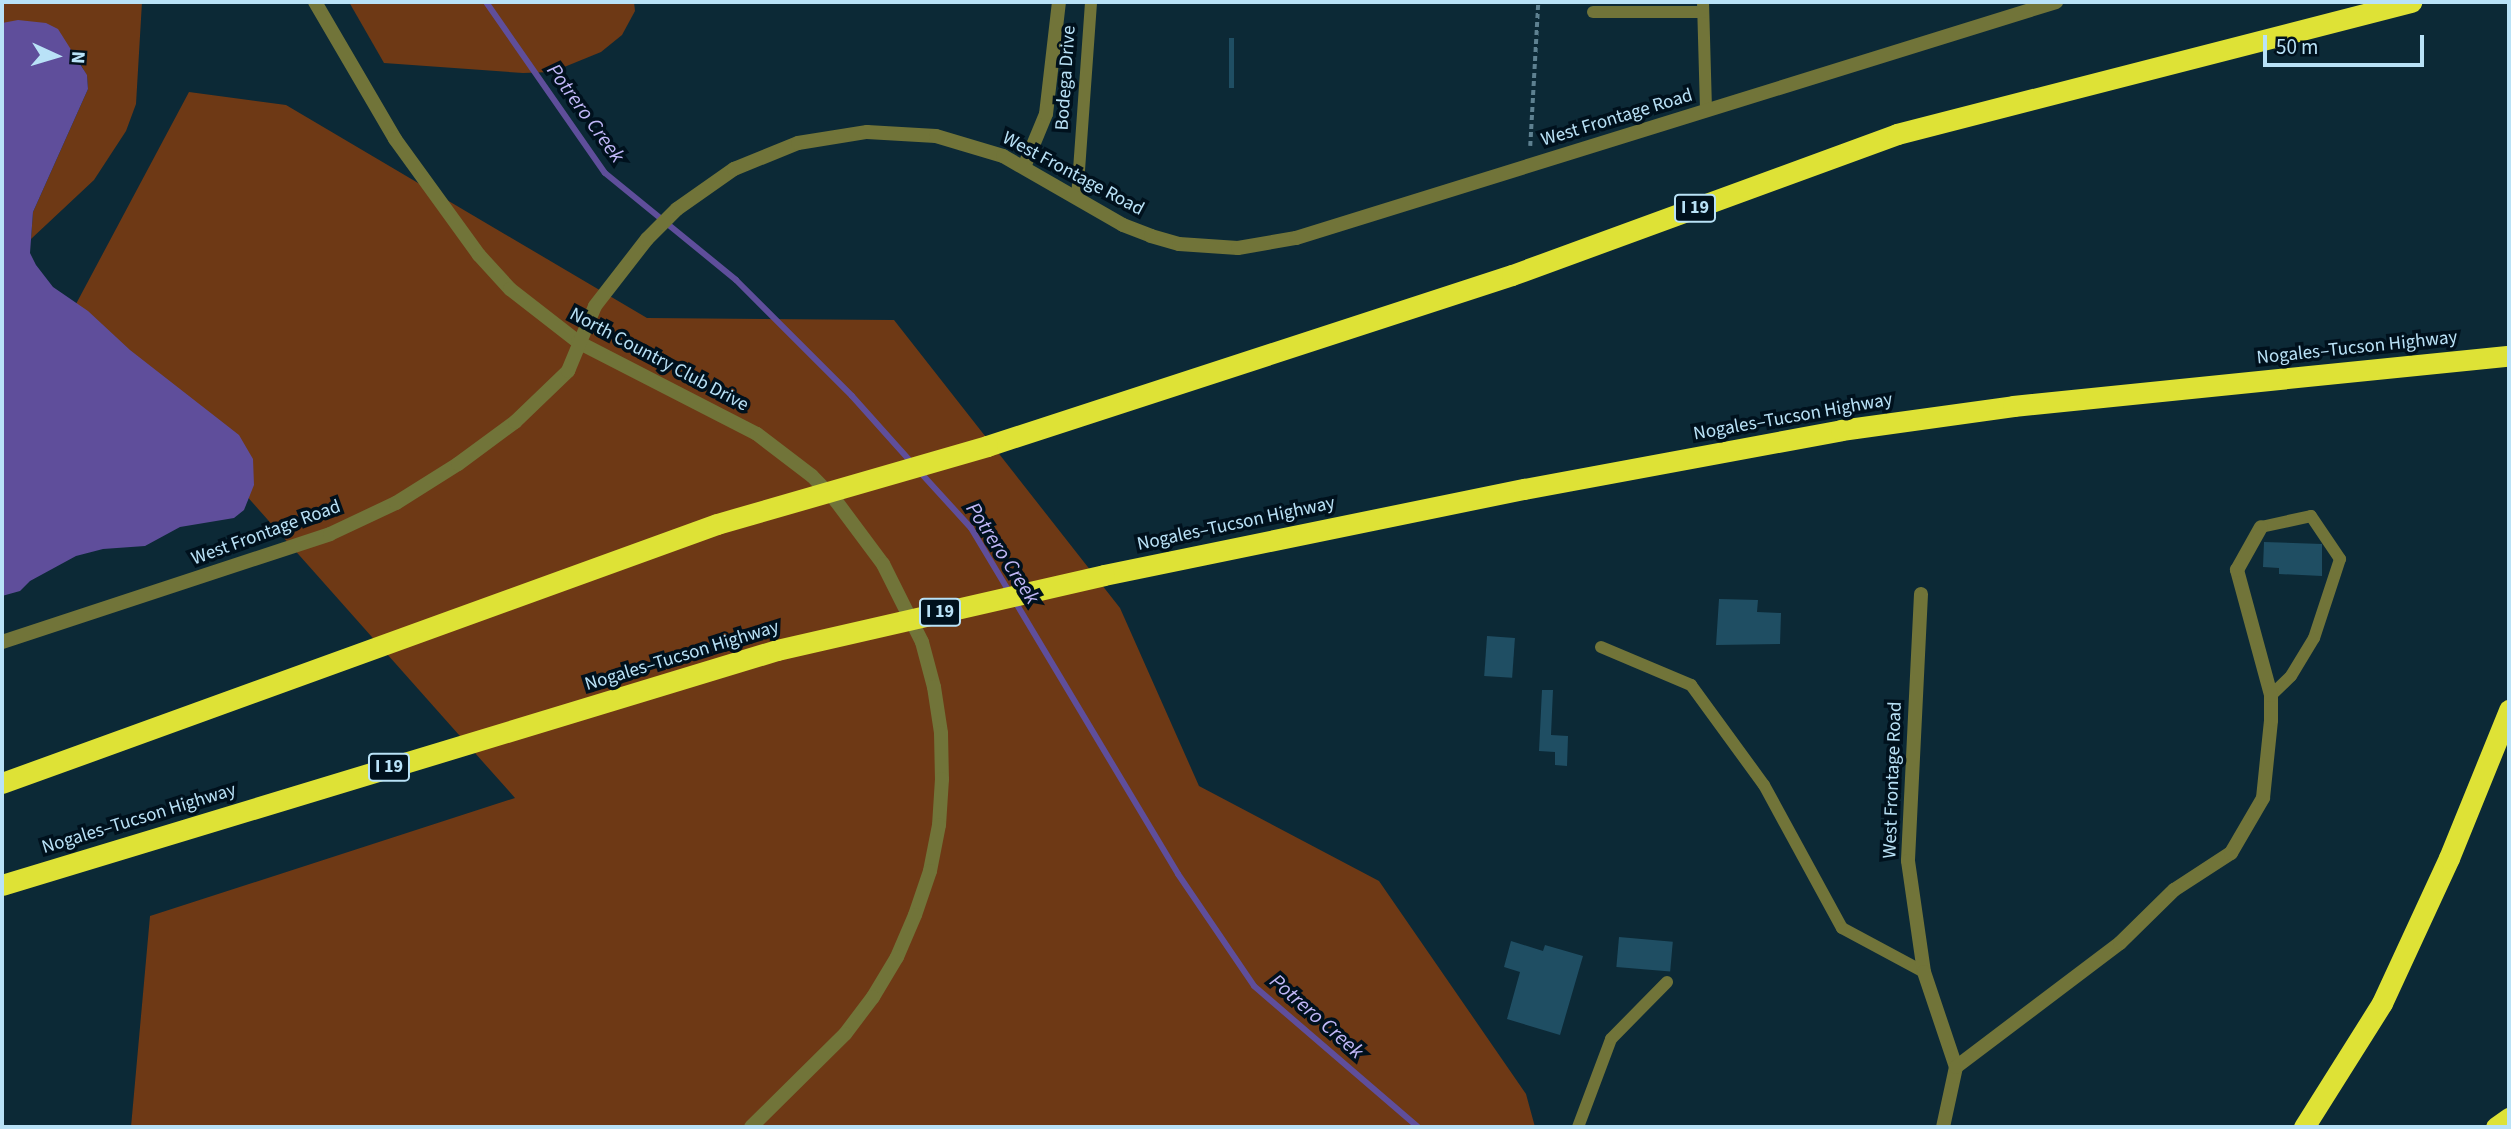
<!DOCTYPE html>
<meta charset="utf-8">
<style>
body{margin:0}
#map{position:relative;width:2511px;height:1129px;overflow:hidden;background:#0c2936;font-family:"Source Sans 3",sans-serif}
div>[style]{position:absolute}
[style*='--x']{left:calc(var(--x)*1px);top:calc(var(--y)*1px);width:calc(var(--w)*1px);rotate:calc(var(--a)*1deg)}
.green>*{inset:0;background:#6e3915}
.water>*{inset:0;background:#5f4e9b}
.stream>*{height:6px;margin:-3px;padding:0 3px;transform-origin:3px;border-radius:3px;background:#5f4e9b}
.building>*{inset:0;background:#1f4e63;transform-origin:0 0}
.path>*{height:3.5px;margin-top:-1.75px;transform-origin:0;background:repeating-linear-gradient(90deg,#5e8191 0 5px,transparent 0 8.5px)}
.service>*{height:12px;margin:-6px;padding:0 6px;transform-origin:6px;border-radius:6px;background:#717439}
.minor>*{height:14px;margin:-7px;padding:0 7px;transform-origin:7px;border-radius:7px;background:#717439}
.tertiary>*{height:14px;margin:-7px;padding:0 7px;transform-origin:7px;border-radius:7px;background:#717439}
.motorway>*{height:21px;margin:-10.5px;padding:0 10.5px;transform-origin:10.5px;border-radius:10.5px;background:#dee236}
.motorway-bridge>*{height:21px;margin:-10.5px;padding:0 10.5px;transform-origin:10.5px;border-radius:10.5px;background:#dee236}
span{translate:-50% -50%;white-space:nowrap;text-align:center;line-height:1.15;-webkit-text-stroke:7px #00111d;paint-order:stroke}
.shield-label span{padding:2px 5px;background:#00111d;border:2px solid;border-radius:5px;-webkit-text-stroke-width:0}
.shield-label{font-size:18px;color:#b9e2f7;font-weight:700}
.street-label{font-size:19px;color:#b9e2f7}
.water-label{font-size:21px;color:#c1b8f8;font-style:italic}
.frame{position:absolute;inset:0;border:4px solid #b9e2f7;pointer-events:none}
.north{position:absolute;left:21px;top:21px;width:70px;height:70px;-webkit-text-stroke:5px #00111d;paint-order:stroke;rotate:94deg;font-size:19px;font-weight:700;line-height:28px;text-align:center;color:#b9e2f7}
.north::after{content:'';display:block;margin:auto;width:24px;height:32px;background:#b9e2f7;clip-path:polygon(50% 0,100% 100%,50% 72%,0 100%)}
.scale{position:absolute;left:2263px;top:35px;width:161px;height:32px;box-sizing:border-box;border:4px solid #b9e2f7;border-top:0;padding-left:9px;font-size:21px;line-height:24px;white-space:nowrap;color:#b9e2f7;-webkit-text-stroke:5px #00111d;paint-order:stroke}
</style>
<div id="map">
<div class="green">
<i style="clip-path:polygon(2px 2px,142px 2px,136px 104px,126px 131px,94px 180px,31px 239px,33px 212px,88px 89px,87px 76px,80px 63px,2px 23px)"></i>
<i style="clip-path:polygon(349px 2px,634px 2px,635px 11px,622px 35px,601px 52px,552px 72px,523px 73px,384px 63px)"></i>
<i style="clip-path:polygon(189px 92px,286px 105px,647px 318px,894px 320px,1120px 608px,1199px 786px,1379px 881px,1526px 1094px,1535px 1127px,131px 1127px,150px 916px,515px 798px,76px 304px)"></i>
</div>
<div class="water">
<i style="clip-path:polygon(18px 20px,46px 23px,58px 29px,87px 75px,88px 89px,33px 212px,30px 253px,36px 265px,53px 287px,88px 311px,130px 350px,239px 435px,253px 459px,254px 485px,244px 510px,234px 518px,180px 527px,145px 546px,103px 549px,76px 556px,30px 581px,20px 591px,2px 596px,2px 23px)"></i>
</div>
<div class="stream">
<i style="--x:486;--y:2;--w:208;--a:55.2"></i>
<i style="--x:605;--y:173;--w:169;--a:39.2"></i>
<i style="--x:736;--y:280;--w:164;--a:45"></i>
<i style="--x:852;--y:396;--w:90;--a:48.2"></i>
<i style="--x:919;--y:471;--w:77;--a:47.6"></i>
<i style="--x:971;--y:528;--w:403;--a:59.1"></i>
<i style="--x:1178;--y:874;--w:135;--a:55.8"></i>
<i style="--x:1254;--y:986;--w:216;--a:40.7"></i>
</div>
<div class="building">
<i style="left:1229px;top:38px;width:5px;height:50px"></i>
<i style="clip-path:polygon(2264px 542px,2322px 544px,2322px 576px,2279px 574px,2279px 568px,2263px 567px)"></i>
<i style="clip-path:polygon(1719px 599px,1758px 600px,1757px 612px,1781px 613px,1780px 644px,1716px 645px)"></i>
<i style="left:1487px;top:636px;width:28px;height:40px;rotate:4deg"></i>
<i style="clip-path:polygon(1542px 690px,1553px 690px,1551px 735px,1568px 736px,1567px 766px,1555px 765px,1555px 752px,1539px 751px)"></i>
<i style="left:1619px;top:937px;width:54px;height:30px;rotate:5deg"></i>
<i style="clip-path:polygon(1511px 941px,1543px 951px,1545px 945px,1583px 956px,1560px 1035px,1507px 1019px,1520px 972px,1504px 967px)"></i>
</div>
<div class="path">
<i style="--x:1530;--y:146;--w:144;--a:-86.8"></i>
</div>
<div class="service">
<i style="--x:1703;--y:2;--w:108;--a:88.4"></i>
<i style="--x:1593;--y:12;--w:110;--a:0"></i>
<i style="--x:1077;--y:198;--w:196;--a:-85.9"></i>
<i style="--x:2261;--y:527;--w:51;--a:-12.4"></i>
<i style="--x:2311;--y:516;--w:52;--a:56"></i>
<i style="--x:2340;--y:559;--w:83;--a:108.2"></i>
<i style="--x:2314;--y:638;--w:44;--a:121.2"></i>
<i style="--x:2291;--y:676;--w:28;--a:136"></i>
<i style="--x:1601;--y:647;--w:98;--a:22.9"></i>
<i style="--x:1691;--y:685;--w:124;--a:53.9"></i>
<i style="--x:1764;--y:785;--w:163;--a:61.4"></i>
<i style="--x:1842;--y:928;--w:93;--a:28.2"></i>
<i style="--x:1578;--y:1127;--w:94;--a:-69.4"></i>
<i style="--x:1611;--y:1039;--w:80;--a:-45.5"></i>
</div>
<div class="minor">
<i style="--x:315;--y:2;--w:159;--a:59.7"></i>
<i style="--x:395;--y:139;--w:143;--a:54.1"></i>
<i style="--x:479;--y:255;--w:46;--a:47.6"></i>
<i style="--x:510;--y:289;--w:86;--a:37.9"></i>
<i style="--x:578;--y:342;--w:201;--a:27.2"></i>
<i style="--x:757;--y:434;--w:69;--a:37.4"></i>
<i style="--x:812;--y:476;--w:35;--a:46"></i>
<i style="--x:836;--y:501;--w:79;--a:53.3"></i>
<i style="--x:883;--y:564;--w:87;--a:63.4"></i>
<i style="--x:922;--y:642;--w:47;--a:75.1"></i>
<i style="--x:934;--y:687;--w:47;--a:81.3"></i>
<i style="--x:941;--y:733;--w:46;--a:88.8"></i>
<i style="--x:942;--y:779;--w:46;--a:93.7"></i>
<i style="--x:939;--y:825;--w:47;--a:101.1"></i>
<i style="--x:930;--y:871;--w:46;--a:108.8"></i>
<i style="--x:915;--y:915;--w:46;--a:113.2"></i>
<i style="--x:897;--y:957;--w:47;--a:121"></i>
<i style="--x:873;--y:997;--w:46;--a:127.1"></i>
<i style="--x:845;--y:1034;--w:132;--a:135.3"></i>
<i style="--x:1024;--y:167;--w:57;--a:-67.5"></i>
<i style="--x:1046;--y:114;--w:113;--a:-83.4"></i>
<i style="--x:1921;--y:594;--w:267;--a:92.8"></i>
<i style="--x:1908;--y:861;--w:112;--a:81.8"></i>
<i style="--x:1924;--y:972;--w:100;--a:71.4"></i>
<i style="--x:1956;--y:1067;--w:61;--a:102.2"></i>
<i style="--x:1956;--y:1067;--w:206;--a:-37.1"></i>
<i style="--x:2120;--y:943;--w:76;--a:-44.5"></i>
<i style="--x:2174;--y:890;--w:68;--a:-33"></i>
<i style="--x:2231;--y:853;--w:64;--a:-59.8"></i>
<i style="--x:2263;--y:798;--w:78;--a:-84.1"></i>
<i style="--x:2271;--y:720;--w:25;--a:-90"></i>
<i style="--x:2271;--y:695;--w:130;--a:-105.2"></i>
<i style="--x:2237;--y:570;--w:49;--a:-60.8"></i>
</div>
<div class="tertiary">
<i style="--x:2;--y:642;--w:345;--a:-18.2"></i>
<i style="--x:330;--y:534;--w:73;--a:-25.2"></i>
<i style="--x:396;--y:503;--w:73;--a:-32.2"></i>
<i style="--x:458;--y:464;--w:71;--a:-36.4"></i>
<i style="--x:515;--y:422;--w:74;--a:-43.9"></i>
<i style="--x:568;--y:371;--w:70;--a:-67.4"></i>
<i style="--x:595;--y:306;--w:85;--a:-52.2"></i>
<i style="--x:647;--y:239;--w:42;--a:-45"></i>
<i style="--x:677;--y:209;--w:70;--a:-35.1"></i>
<i style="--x:734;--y:169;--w:69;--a:-22.1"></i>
<i style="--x:798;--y:143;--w:70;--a:-9.1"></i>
<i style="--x:867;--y:132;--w:69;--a:3.3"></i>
<i style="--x:936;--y:136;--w:70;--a:16.6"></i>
<i style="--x:1003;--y:156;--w:138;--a:29.9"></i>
<i style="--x:1123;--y:225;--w:30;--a:21"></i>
<i style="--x:1151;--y:236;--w:29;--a:16"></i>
<i style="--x:1179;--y:244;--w:59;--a:3.9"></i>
<i style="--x:1238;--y:248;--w:59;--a:-9.8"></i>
<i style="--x:1296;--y:238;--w:796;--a:-17.25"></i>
</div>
<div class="motorway">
<i style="--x:987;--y:446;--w:552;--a:-18.04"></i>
<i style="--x:1512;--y:275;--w:410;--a:-20.1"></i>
<i style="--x:1897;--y:134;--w:531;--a:-14.4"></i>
<i style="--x:1104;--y:575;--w:429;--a:-11.6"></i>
<i style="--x:1524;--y:489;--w:322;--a:-10.5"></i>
<i style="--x:1841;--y:430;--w:174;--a:-7.9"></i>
<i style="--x:2013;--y:406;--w:499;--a:-5.8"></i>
<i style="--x:2;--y:783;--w:760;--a:-19.91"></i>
<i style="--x:2;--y:885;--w:810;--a:-16.87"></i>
<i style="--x:2304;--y:1127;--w:146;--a:-57.8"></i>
<i style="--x:2382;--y:1003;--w:160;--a:-65.2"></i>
<i style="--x:2449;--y:858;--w:160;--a:-67.9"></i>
<i style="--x:2496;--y:1127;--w:16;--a:-35"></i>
</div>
<div class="motorway-bridge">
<i style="--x:717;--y:524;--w:281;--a:-16.1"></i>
<i style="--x:777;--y:650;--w:335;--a:-12.9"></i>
</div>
<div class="shield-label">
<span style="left:1695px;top:208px">I 19</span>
<span style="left:940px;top:612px">I 19</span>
<span style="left:389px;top:767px">I 19</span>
</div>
<div class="street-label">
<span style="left:1066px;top:78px;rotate:-86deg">Bodega Drive</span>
<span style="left:1617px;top:118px;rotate:-17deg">West Frontage Road</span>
<span style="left:1073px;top:174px;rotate:28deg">West Frontage Road</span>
<span style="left:2357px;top:348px;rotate:-6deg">Nogales–Tucson Highway</span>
<span style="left:659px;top:360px;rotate:28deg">North Country Club Drive</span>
<span style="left:1793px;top:417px;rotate:-10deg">Nogales–Tucson Highway</span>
<span style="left:1236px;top:524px;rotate:-12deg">Nogales–Tucson Highway</span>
<span style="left:266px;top:533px;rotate:-20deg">West Frontage Road</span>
<span style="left:682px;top:656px;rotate:-17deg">Nogales–Tucson Highway</span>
<span style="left:1893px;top:780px;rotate:-88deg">West Frontage Road</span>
<span style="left:139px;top:819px;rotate:-17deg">Nogales–Tucson Highway</span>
</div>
<div class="water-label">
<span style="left:586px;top:113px;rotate:54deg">Potrero Creek</span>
<span style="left:1003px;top:553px;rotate:57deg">Potrero Creek</span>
<span style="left:1317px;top:1016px;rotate:41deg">Potrero Creek</span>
</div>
<div class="frame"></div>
<div class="north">N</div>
<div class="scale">50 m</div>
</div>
